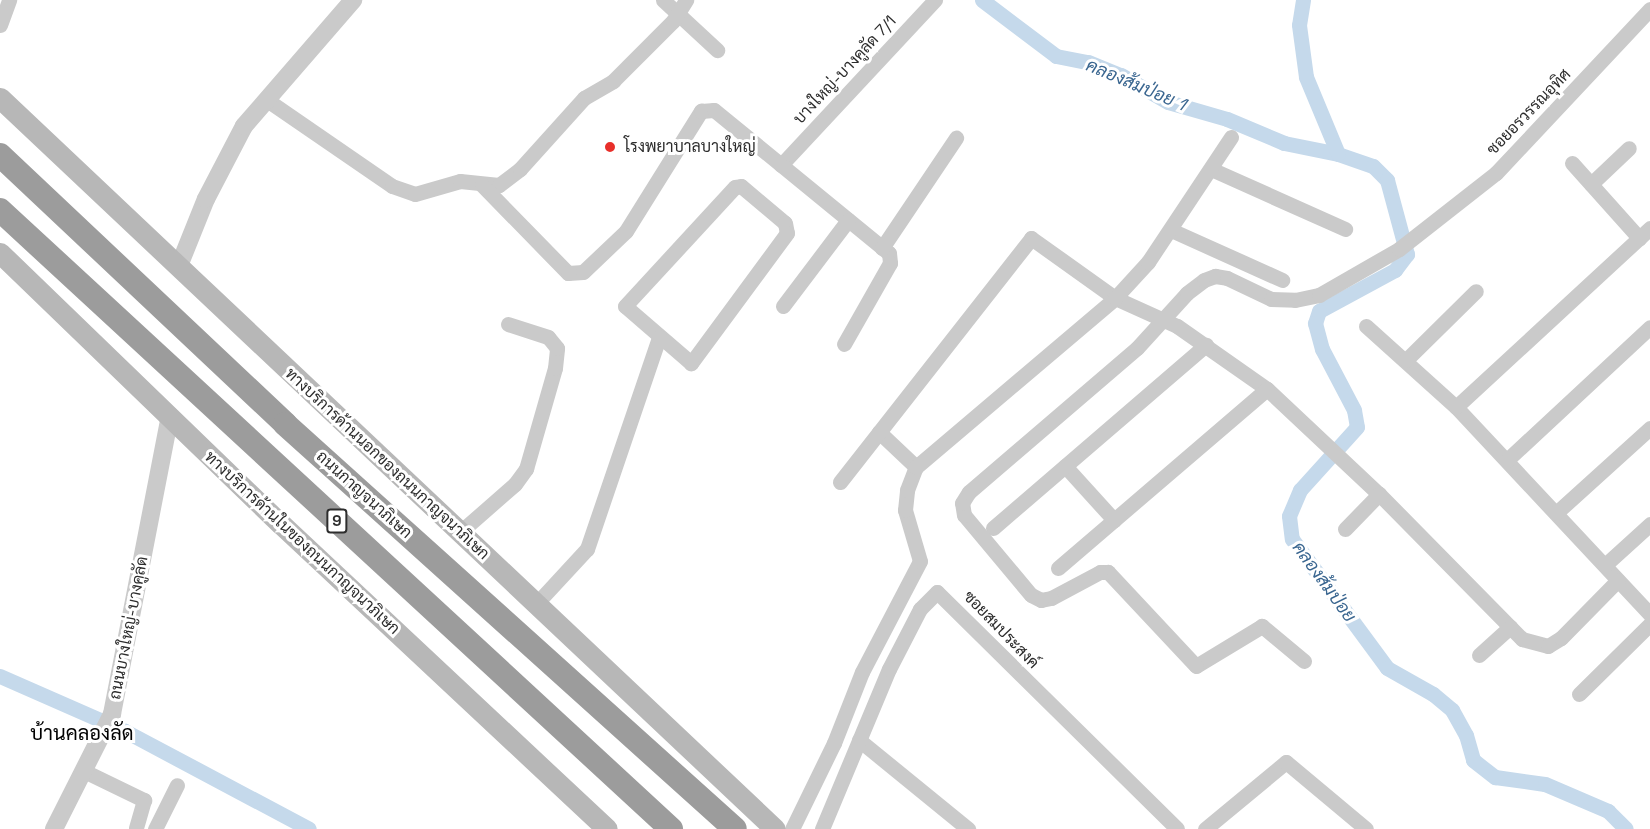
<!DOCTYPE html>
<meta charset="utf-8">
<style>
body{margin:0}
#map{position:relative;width:1650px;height:829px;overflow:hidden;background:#fff;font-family:"Space Grotesk",Sarabun,sans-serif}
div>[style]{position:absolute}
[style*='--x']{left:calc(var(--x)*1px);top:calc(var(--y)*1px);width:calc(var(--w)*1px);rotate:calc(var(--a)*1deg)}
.canal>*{height:15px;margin:-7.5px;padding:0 7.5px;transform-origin:7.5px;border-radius:7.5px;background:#c5d9eb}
.minor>*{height:15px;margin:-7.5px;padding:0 7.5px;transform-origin:7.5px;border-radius:7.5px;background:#cacaca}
.tertiary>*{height:18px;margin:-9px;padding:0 9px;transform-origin:9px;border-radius:9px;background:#cacaca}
.secondary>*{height:21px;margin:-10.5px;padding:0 10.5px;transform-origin:10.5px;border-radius:10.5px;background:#b7b7b7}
.trunk>*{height:24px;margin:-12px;padding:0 12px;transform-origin:12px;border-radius:12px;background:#9c9c9c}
.dots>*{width:16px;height:16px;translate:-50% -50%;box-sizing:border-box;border:3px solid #fff;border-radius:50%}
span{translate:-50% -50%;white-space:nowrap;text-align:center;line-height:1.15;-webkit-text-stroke:6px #fff;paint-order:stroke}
.shield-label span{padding:2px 4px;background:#fff;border:2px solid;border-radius:4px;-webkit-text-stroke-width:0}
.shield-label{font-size:15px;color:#2d2d2d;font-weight:700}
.street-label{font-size:16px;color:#2d2d2d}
.poi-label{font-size:16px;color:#2d2d2d}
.left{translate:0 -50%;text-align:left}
.water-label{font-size:18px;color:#3a6690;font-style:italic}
.quarter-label{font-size:20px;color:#000}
</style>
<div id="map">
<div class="canal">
<i style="--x:982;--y:0;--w:93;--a:37.1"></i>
<i style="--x:1056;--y:56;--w:33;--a:11"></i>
<i style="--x:1088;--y:62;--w:35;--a:22"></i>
<i style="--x:1121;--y:75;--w:54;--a:29.9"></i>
<i style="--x:1168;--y:102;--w:61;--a:16.1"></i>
<i style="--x:1227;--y:119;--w:62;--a:22.8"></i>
<i style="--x:1284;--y:143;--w:55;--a:11.5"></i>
<i style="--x:1338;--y:154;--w:37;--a:19"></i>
<i style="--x:1373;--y:166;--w:20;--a:45"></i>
<i style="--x:1387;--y:180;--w:77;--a:74.9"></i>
<i style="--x:1407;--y:254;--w:20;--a:127"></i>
<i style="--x:1395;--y:270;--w:86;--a:151.7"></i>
<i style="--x:1319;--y:311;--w:13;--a:108"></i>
<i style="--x:1315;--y:323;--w:27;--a:75"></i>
<i style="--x:1322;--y:349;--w:69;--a:62.3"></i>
<i style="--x:1354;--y:410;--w:17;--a:80"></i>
<i style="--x:1357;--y:427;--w:85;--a:132.1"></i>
<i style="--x:1300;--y:490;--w:28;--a:113"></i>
<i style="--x:1289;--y:516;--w:23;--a:83"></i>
<i style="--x:1292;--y:539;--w:160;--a:53.6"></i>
<i style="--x:1387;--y:668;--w:53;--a:29.5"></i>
<i style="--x:1433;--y:694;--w:25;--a:40"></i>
<i style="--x:1452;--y:710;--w:29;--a:61"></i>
<i style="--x:1466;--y:735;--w:26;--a:74"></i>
<i style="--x:1473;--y:760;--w:28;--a:38"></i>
<i style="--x:1495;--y:777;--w:50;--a:8"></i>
<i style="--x:1545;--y:784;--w:69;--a:23.2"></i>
<i style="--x:1608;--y:811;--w:25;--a:45"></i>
<i style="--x:1303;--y:0;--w:25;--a:99"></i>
<i style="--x:1299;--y:25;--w:52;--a:82.3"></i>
<i style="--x:1306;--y:77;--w:83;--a:67.4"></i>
<i style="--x:0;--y:676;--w:137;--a:23.7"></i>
<i style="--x:125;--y:731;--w:208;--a:28"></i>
</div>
<div class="minor">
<i style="--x:663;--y:0;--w:74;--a:42.8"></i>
<i style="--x:0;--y:25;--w:27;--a:-70"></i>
<i style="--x:267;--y:100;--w:152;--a:34.5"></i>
<i style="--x:392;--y:186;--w:24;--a:19"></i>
<i style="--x:415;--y:194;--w:47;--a:-16.1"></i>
<i style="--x:460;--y:181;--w:39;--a:6"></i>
<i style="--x:499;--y:185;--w:26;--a:-37"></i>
<i style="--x:520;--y:169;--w:96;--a:-48"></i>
<i style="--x:584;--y:98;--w:34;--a:-30"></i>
<i style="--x:613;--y:81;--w:85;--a:-45"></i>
<i style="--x:673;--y:21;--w:25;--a:-58"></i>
<i style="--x:1572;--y:163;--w:101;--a:48.2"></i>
<i style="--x:781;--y:165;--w:226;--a:-47"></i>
<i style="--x:1211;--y:169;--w:147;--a:24.1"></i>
<i style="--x:1591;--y:184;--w:52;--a:-43.5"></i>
<i style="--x:482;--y:185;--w:123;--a:45.7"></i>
<i style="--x:568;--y:273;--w:15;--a:-4"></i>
<i style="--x:583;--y:272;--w:59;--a:-43.6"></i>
<i style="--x:626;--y:231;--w:142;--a:-58"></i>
<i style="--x:701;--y:111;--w:13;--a:-4"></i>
<i style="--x:714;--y:110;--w:226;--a:39.3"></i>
<i style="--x:889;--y:253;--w:10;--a:84"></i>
<i style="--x:890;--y:263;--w:93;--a:119.6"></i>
<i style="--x:741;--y:186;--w:57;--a:40.1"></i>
<i style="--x:785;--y:223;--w:10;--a:79"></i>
<i style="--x:787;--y:233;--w:162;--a:126.4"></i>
<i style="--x:691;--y:363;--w:87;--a:-139.2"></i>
<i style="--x:625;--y:306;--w:162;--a:-47.3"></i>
<i style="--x:735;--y:187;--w:6;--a:-9"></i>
<i style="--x:1171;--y:230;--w:122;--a:24.2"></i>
<i style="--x:882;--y:248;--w:133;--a:-56.1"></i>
<i style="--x:783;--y:306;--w:108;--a:-52.9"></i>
<i style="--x:1366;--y:326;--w:121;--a:42"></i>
<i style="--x:1456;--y:407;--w:284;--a:46.9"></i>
<i style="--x:1406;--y:360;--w:98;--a:-44.6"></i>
<i style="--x:1456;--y:407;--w:264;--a:-42.7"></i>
<i style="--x:879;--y:432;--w:51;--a:43.4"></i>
<i style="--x:1507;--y:460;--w:195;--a:-42.9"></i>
<i style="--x:1065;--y:466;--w:73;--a:47.8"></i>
<i style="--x:840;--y:482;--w:310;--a:-51.9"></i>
<i style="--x:1031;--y:238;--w:103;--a:35.5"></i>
<i style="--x:1115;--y:298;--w:68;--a:24.3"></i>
<i style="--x:1177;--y:326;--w:110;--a:35"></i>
<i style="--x:1267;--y:389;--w:154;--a:43.2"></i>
<i style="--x:1379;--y:494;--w:204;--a:45.4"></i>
<i style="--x:1522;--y:639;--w:27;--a:15"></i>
<i style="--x:1548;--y:646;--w:15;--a:-32"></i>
<i style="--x:1561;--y:638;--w:81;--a:-45.5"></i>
<i style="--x:1556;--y:513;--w:127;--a:-42.1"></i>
<i style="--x:993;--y:528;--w:281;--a:-40.7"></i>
<i style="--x:1345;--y:529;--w:49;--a:-45.8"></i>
<i style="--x:459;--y:533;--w:74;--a:-41.2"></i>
<i style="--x:515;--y:484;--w:19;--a:-54"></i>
<i style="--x:526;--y:469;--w:105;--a:-74"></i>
<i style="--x:555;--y:368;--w:20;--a:-84"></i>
<i style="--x:557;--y:348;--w:14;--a:-129"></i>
<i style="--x:548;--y:337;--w:42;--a:-162"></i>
<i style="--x:1605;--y:565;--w:61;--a:-42.3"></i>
<i style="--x:1058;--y:568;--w:275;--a:-40.6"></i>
<i style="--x:536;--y:604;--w:75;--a:-47.2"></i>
<i style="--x:587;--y:549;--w:224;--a:-71.2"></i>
<i style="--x:1479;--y:655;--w:42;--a:-42.1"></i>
<i style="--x:1304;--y:661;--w:55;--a:-140.2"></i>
<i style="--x:1262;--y:626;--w:77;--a:148.8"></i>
<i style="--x:1196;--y:666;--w:129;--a:-133.1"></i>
<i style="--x:1108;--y:572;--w:8;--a:180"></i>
<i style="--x:1100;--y:572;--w:55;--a:152"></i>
<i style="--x:1051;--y:598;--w:10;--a:169"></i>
<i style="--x:1041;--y:600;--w:11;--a:-153"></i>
<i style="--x:1031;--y:595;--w:104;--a:-129.9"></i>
<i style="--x:964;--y:515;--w:12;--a:-99"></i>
<i style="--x:962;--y:503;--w:13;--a:-58"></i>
<i style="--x:969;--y:492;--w:221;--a:-40.6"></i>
<i style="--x:1137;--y:348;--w:74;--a:-47.7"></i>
<i style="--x:1187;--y:293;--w:21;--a:-37"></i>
<i style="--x:1204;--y:280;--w:12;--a:-20"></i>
<i style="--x:1215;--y:276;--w:12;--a:9"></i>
<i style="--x:1227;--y:278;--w:49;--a:25.5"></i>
<i style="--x:1271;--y:299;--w:24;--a:2"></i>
<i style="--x:1295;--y:300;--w:25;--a:-12"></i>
<i style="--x:1319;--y:295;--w:92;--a:-29.9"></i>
<i style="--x:1399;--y:249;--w:123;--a:-38.1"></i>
<i style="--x:1496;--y:173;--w:225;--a:-46.8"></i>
<i style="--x:1579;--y:694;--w:100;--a:-44.6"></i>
<i style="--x:859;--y:740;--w:141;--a:39.2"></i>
<i style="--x:84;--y:771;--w:67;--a:25.8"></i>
<i style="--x:144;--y:800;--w:29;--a:106"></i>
<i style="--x:155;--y:829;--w:49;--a:-63.4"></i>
<i style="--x:792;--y:829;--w:96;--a:-64"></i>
<i style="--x:834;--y:743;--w:76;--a:-68.5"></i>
<i style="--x:862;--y:672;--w:125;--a:-62.4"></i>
<i style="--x:920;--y:561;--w:53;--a:-106.4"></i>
<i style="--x:905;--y:510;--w:20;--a:-84"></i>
<i style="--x:907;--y:490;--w:25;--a:-69"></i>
<i style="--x:916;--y:467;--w:261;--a:-40.3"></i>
<i style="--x:1115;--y:298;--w:49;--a:-47.5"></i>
<i style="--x:1148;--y:262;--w:150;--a:-56.4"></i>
<i style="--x:822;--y:829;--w:173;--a:-67.3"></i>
<i style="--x:889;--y:669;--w:68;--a:-62.7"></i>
<i style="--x:920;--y:609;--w:24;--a:-45"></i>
<i style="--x:937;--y:592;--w:337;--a:44.6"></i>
<i style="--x:1205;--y:829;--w:105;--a:-39.6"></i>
<i style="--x:1286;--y:762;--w:104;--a:39.9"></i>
</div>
<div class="tertiary">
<i style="--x:179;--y:266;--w:72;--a:-68.1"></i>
<i style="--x:206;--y:199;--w:82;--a:-62.5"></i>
<i style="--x:244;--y:126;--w:167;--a:-49.1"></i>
<i style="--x:54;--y:829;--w:129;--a:-63.2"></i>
<i style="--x:112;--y:714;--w:304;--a:-79"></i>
</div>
<div class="secondary">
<i style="--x:0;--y:98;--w:1065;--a:43.33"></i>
<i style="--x:0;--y:253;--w:390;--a:44"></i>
<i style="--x:281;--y:524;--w:446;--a:43.1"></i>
</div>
<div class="trunk">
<i style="--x:0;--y:155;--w:392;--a:43.3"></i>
<i style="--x:285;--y:424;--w:605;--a:41.99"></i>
<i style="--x:0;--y:210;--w:913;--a:42.69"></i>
</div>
<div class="dots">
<i style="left:610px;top:147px;background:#e82f2a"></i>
</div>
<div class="shield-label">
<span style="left:337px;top:521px">9</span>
</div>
<div class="street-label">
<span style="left:845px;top:70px;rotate:-47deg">บางใหญ่-บางคูลัด 7/1</span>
<span style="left:1529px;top:112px;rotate:-46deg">ซอยอรวรรณอุทิศ</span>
<span style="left:387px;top:464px;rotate:43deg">ทางบริการด้านนอกของถนนกาญจนาภิเษก</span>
<span style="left:364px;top:495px;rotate:42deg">ถนนกาญจนาภิเษก</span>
<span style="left:302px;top:543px;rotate:43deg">ทางบริการด้านในของถนนกาญจนาภิเษก</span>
<span style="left:129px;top:628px;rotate:-79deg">ถนนบางใหญ่-บางคูลัด</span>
<span style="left:1001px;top:630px;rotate:46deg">ซอยสมประสงค์</span>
</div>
<div class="poi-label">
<span class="left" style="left:624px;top:147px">โรงพยาบาลบางใหญ่</span>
</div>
<div class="water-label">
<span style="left:1136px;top:85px;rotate:23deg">คลองส้มป่อย 1</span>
<span style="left:1324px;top:582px;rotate:54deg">คลองส้มป่อย</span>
</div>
<div class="quarter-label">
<span style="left:82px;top:733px">บ้านคลองลัด</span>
</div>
</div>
